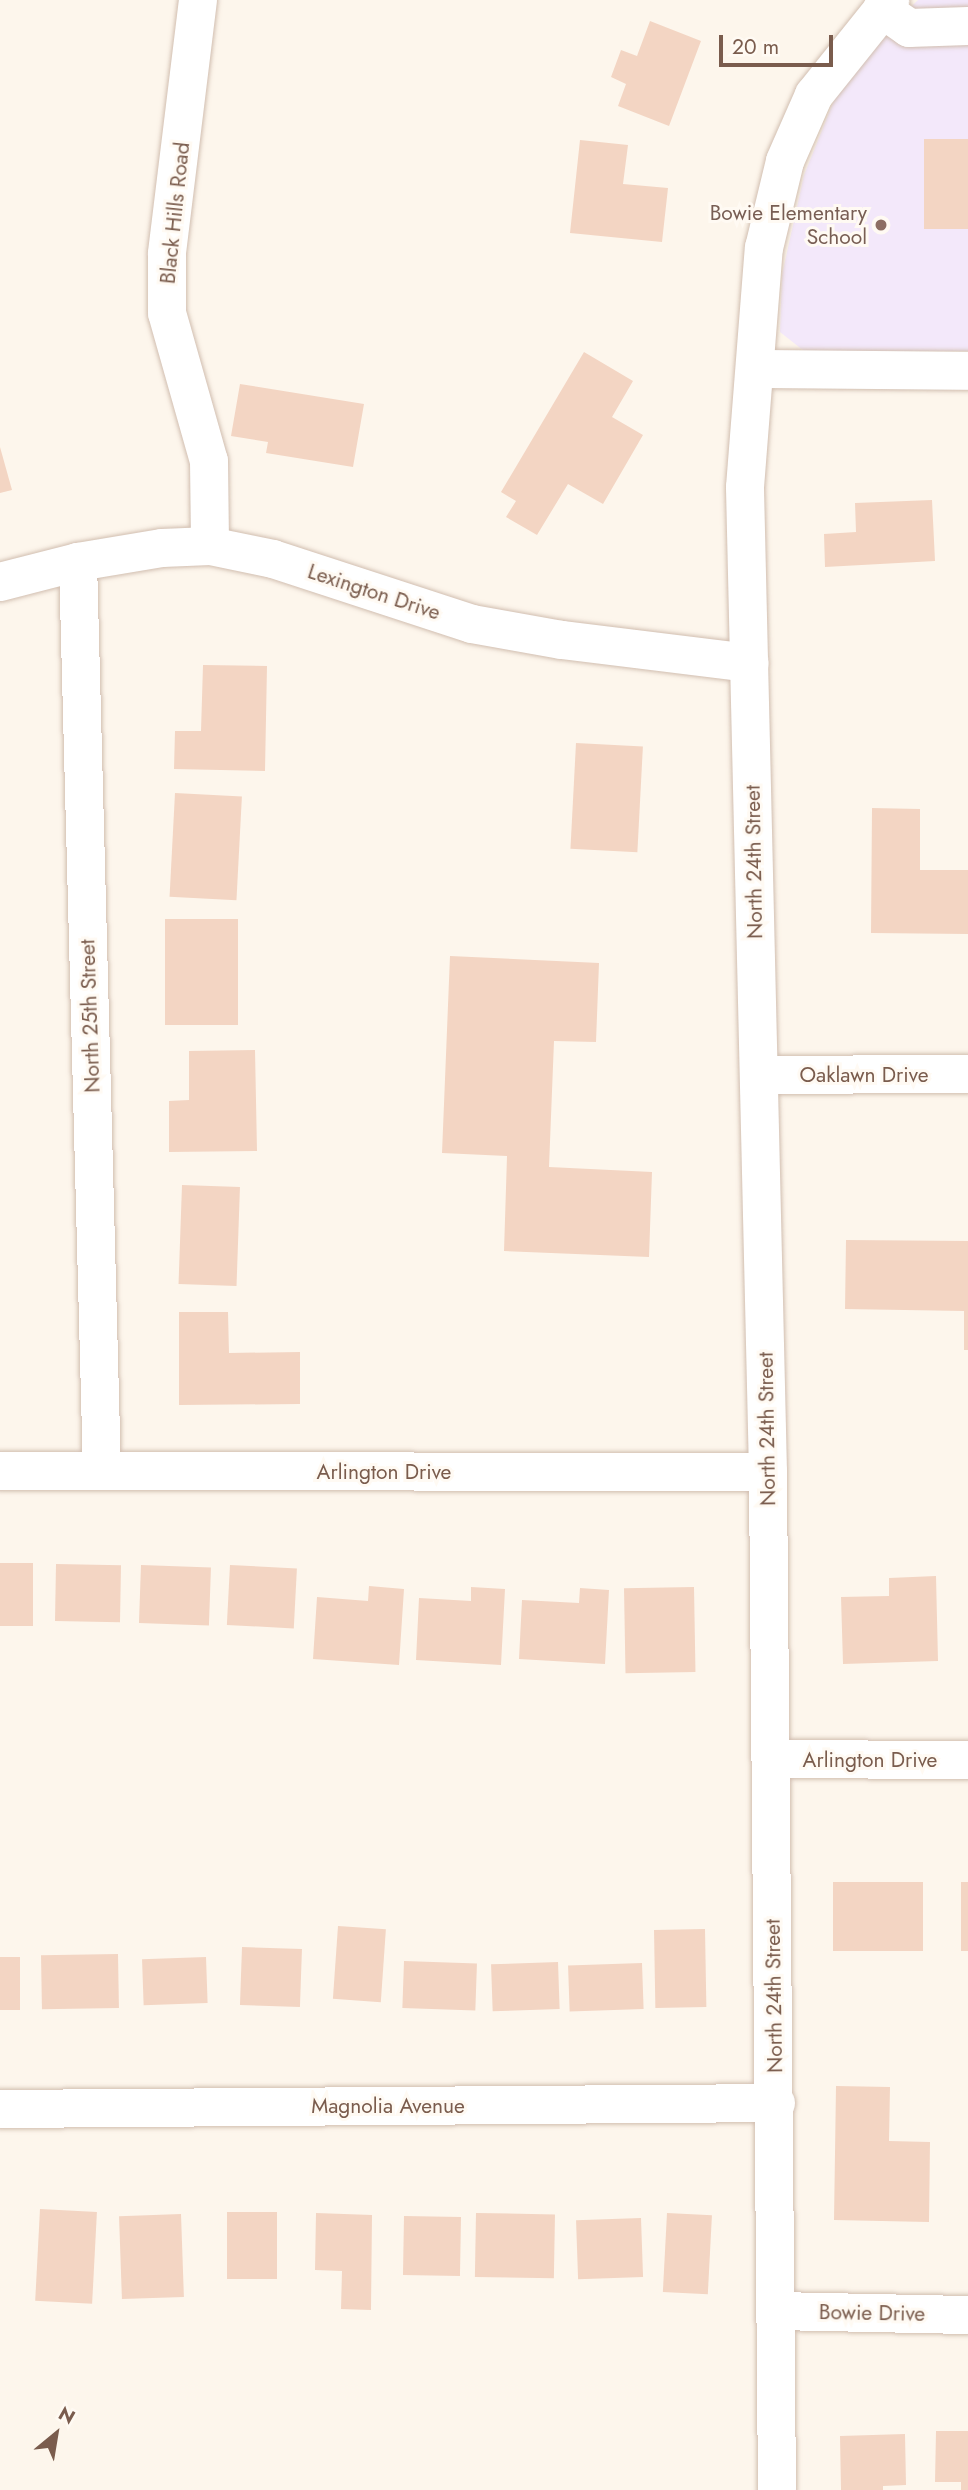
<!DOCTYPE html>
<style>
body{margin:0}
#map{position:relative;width:968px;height:2490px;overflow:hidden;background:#fdf6ec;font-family:Jost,sans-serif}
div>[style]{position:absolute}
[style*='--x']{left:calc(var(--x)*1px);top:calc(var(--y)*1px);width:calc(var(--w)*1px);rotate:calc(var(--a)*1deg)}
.education>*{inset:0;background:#f3e8fa}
.building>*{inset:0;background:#f3d5c3;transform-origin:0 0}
.roads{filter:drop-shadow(0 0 2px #d1beb0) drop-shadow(0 0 2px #d1beb0)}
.minor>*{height:38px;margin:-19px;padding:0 19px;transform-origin:19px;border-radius:19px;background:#fff}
.dots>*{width:19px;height:19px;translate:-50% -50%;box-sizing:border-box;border:4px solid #fffaf3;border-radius:50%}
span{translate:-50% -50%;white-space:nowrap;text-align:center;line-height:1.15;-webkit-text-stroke:6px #fffaf3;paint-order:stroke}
.street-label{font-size:21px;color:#7a5c4d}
.education-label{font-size:21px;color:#785e54}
.right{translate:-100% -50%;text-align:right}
.north{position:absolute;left:21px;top:2399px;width:70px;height:70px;-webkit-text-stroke:5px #fffaf3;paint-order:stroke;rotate:30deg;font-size:19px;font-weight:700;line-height:28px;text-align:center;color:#7a5c4d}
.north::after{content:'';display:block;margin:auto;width:24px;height:32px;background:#7a5c4d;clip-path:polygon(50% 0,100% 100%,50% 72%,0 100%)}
.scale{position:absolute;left:719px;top:35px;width:114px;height:32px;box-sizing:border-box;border:4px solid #7a5c4d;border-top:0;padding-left:9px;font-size:21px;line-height:24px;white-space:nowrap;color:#7a5c4d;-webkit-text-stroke:5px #fffaf3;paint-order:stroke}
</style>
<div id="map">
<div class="education">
<i style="clip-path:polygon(918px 0,968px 0,968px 351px,804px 351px,780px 332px,782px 275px,804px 175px,837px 93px,890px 27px)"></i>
</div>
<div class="building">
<i style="clip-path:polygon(650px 21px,701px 41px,669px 126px,618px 106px,626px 84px,611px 77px,621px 50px,637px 56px)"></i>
<i style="left:924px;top:139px;width:44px;height:90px"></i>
<i style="clip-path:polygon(580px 140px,628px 145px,623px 184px,668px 188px,662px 242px,570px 233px)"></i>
<i style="clip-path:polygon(584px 352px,633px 381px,612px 417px,643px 435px,603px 504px,568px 484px,537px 535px,506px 517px,516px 501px,501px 492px)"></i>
<i style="clip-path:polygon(240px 384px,364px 404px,353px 467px,266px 453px,268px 442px,231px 436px)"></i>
<i style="clip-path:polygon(0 447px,12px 490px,0 493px)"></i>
<i style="clip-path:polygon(932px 500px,935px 561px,825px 567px,824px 534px,856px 532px,855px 503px)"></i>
<i style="clip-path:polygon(203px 665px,267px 666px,265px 771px,174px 769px,175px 731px,201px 731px)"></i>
<i style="left:576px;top:743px;width:67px;height:106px;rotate:3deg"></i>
<i style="left:175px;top:793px;width:67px;height:104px;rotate:3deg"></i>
<i style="clip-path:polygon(872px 808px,920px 809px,920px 870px,968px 870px,968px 934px,871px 933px)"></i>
<i style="left:165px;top:919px;width:73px;height:106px"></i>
<i style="clip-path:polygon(450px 956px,599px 963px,596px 1042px,554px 1041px,549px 1167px,652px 1172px,649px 1257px,504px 1251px,507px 1156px,442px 1153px)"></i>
<i style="clip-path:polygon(255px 1050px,257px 1151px,169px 1152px,169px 1101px,189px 1100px,189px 1051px)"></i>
<i style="left:182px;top:1185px;width:58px;height:99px;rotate:2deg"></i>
<i style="clip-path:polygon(846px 1240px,968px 1241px,968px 1350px,964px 1350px,964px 1311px,845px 1309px)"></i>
<i style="clip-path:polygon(179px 1312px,228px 1312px,229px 1353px,300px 1352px,300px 1404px,179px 1405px)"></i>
<i style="left:0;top:1563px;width:33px;height:63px"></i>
<i style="left:56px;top:1564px;width:65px;height:57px;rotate:1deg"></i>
<i style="left:141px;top:1565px;width:70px;height:58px;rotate:2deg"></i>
<i style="left:230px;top:1565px;width:67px;height:60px;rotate:3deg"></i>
<i style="clip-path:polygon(936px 1576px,938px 1661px,843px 1664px,841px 1597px,889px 1596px,889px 1578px)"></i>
<i style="clip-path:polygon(369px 1586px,404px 1589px,399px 1665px,313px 1659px,317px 1597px,368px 1601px)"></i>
<i style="clip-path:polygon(471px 1587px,505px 1589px,501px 1665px,416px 1660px,419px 1598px,471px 1601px)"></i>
<i style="left:694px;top:1587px;width:85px;height:70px;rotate:89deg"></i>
<i style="clip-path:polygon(580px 1588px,609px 1590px,605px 1664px,519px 1659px,522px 1600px,579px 1603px)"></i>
<i style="left:833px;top:1882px;width:90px;height:69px"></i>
<i style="left:961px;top:1882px;width:7px;height:69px"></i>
<i style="left:338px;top:1926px;width:48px;height:73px;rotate:4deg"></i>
<i style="left:705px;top:1929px;width:78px;height:51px;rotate:89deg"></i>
<i style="left:242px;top:1947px;width:60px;height:58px;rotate:2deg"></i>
<i style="left:118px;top:1954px;width:54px;height:77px;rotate:89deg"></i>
<i style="left:0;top:1957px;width:20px;height:53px"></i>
<i style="left:206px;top:1957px;width:46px;height:64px;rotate:88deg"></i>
<i style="left:404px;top:1961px;width:73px;height:47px;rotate:2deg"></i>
<i style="left:558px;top:1962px;width:47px;height:67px;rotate:88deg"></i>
<i style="left:642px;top:1963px;width:46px;height:74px;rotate:88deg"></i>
<i style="clip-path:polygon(836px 2086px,890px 2087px,889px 2141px,930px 2142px,929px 2222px,834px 2220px)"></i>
<i style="left:40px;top:2209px;width:57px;height:92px;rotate:3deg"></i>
<i style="left:227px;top:2212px;width:50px;height:67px"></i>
<i style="clip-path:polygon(316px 2213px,372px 2215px,371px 2310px,341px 2309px,342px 2271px,315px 2270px)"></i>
<i style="left:476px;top:2213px;width:79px;height:64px;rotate:1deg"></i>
<i style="left:667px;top:2213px;width:45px;height:79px;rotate:3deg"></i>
<i style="left:181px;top:2214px;width:83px;height:62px;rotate:88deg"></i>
<i style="left:404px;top:2216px;width:57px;height:59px;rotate:1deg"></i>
<i style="left:641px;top:2218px;width:59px;height:65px;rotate:88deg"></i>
<i style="clip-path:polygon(936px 2431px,968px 2431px,968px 2490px,961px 2490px,961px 2482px,935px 2482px)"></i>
<i style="clip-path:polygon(905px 2434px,906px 2485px,883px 2486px,883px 2490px,841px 2490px,840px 2436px)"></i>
</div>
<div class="roads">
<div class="minor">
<i style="--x:198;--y:0;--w:256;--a:97"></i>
<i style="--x:167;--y:254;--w:59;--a:90"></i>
<i style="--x:167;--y:313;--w:154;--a:74.2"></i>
<i style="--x:209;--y:461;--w:85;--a:89.3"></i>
<i style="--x:882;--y:9;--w:33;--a:35"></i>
<i style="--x:909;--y:28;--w:59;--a:-1.9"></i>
<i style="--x:755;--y:369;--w:213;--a:0.5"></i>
<i style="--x:78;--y:562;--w:909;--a:88.49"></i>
<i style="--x:0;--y:582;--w:81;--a:-14.4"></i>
<i style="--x:78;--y:562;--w:85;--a:-9.5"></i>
<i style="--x:162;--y:548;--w:48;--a:-2.4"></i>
<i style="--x:210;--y:546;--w:64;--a:11.7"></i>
<i style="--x:273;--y:559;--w:209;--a:18.1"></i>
<i style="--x:472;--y:624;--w:91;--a:10.1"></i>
<i style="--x:562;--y:640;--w:189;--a:7"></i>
<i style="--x:759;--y:1075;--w:209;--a:-0.3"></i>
<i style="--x:0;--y:1471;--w:768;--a:0.07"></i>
<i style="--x:771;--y:1759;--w:197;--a:0.3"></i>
<i style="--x:0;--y:2109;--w:776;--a:-0.44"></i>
<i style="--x:776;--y:2311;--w:192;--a:1.2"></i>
<i style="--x:777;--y:2490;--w:1018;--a:-90.51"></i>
<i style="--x:768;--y:1472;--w:985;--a:-91.34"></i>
<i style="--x:745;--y:487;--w:240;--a:-85.5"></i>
<i style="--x:764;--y:248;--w:89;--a:-76.4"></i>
<i style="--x:785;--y:161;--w:72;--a:-66.3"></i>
<i style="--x:814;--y:95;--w:122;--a:-51.3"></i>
</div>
</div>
<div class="dots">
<i style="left:881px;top:225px;background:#8d6e63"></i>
</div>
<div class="street-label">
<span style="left:175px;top:213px;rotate:-84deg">Black Hills Road</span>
<span style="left:374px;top:592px;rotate:18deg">Lexington Drive</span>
<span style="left:754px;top:862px;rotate:-91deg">North 24th Street</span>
<span style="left:90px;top:1016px;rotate:-92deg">North 25th Street</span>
<span style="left:864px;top:1075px">Oaklawn Drive</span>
<span style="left:767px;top:1429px;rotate:-91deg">North 24th Street</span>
<span style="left:384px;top:1472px">Arlington Drive</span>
<span style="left:870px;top:1760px">Arlington Drive</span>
<span style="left:774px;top:1996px;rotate:-91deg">North 24th Street</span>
<span style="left:388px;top:2106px">Magnolia Avenue</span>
<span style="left:872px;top:2313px;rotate:1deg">Bowie Drive</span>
</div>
<div class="education-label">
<span class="right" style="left:867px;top:225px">Bowie Elementary<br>School</span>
</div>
<div class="north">N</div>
<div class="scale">20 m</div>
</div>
